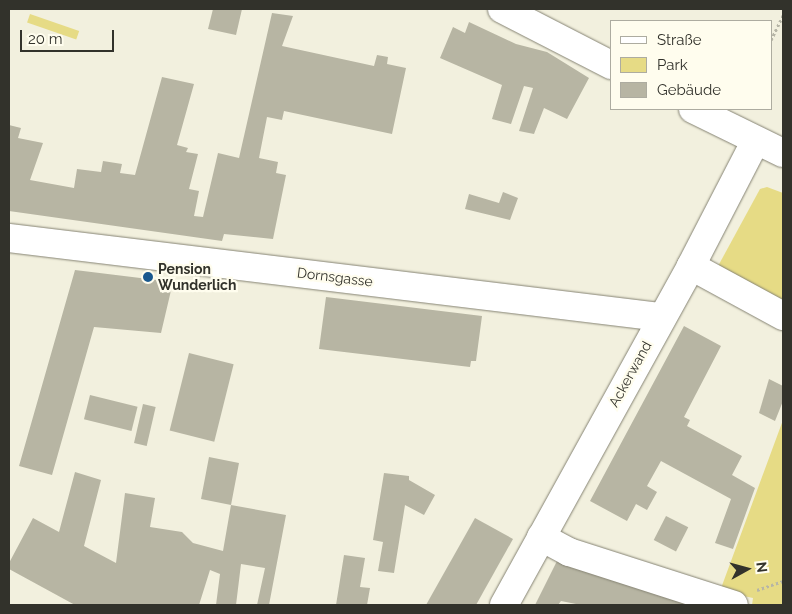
<!DOCTYPE html>
<meta charset="utf-8">
<style>
body{margin:0}
#map{position:relative;width:792px;height:614px;overflow:hidden;background:#f2f0de;font-family:Raleway,sans-serif}
div>[style]{position:absolute}
[style*='--x']{left:calc(var(--x)*1px);top:calc(var(--y)*1px);width:calc(var(--w)*1px);rotate:calc(var(--a)*1deg)}
.green>*{inset:0;background:#e6db85;transform-origin:0 0}
.building>*{inset:0;background:#b7b5a3;transform-origin:0 0}
.path>*{height:3px;margin-top:-1.5px;transform-origin:0;background:repeating-linear-gradient(90deg,#b6b5a6 0 2.5px,transparent 0 5px)}
.roads{filter:drop-shadow(0 0 1px #858373) drop-shadow(0 0 1px #858373)}
.minor>*{height:28px;margin:-14px;padding:0 14px;transform-origin:14px;border-radius:14px;background:#fff}
.dots>*{width:14px;height:14px;translate:-50% -50%;box-sizing:border-box;border:2px solid #fffdee;border-radius:50%}
span{translate:-50% -50%;white-space:nowrap;text-align:center;line-height:1.15;-webkit-text-stroke:4.5px #fffdee;paint-order:stroke}
.poi-label{font-size:14px;color:#32322b;font-weight:700}
.left{translate:0 -50%;text-align:left}
.street-label{font-size:14px;color:#32322b}
.frame{position:absolute;inset:0;border:10px solid #32322b;pointer-events:none}
.legend{position:absolute;left:610px;top:20px;width:162px;height:90px;box-sizing:border-box;background:#fffdee;border:1px solid #adaca0;margin:0;padding:6px 9px;list-style:none;font-size:15px;color:#32322b}
.legend li{display:flex;align-items:center;gap:10px;height:25px}
.legend b{width:25px;border:1px solid #adaca0}
.north{position:absolute;left:722px;top:544px;width:50px;height:50px;-webkit-text-stroke:4px #fffdee;paint-order:stroke;rotate:83deg;font-size:14px;font-weight:700;line-height:20px;text-align:center;color:#32322b}
.north::after{content:'';display:block;margin:auto;width:18px;height:22px;background:#32322b;clip-path:polygon(50% 0,100% 100%,50% 72%,0 100%)}
.scale{position:absolute;left:20px;top:30px;width:94px;height:22px;box-sizing:border-box;border:2px solid #32322b;border-top:0;padding-left:6px;font-size:15px;line-height:18px;white-space:nowrap;color:#32322b;-webkit-text-stroke:4px #fffdee;paint-order:stroke}
</style>
<div id="map">
<div class="green">
<i style="left:30px;top:14px;width:52px;height:9px;rotate:19deg"></i>
<i style="clip-path:polygon(767px 187px,783px 193px,783px 323px,711px 279px,760px 189px)"></i>
<i style="clip-path:polygon(783px 420px,783px 605px,752px 605px,753px 598px,720px 591px)"></i>
</div>
<div class="building">
<i style="clip-path:polygon(213px 9px,242px 9px,236px 35px,208px 29px)"></i>
<i style="clip-path:polygon(272px 13px,293px 16px,282px 46px,374px 66px,377px 55px,388px 57px,387px 64px,406px 68px,392px 134px,284px 111px,282px 120px,267px 117px,259px 158px,278px 162px,276px 173px,286px 175px,273px 239px,224px 234px,222px 241px,9px 211px,9px 125px,21px 128px,18px 138px,43px 143px,30px 180px,74px 188px,77px 169px,101px 172px,103px 161px,122px 164px,120px 173px,135px 175px,162px 77px,194px 84px,177px 145px,188px 148px,186px 152px,198px 154px,189px 189px,199px 191px,194px 216px,203px 217px,218px 153px,239px 158px)"></i>
<i style="clip-path:polygon(469px 22px,516px 44px,547px 52px,589px 78px,567px 119px,544px 108px,534px 134px,519px 131px,533px 88px,524px 86px,511px 124px,492px 119px,502px 85px,440px 58px,453px 27px,465px 33px)"></i>
<i style="clip-path:polygon(503px 192px,518px 198px,510px 220px,465px 209px,469px 194px,499px 203px)"></i>
<i style="clip-path:polygon(75px 270px,173px 282px,161px 333px,94px 327px,52px 475px,19px 466px)"></i>
<i style="clip-path:polygon(326px 297px,482px 316px,476px 361px,471px 361px,470px 367px,319px 349px)"></i>
<i style="clip-path:polygon(684px 326px,721px 346px,684px 417px,690px 420px,687px 426px,742px 456px,732px 475px,755px 488px,733px 549px,715px 543px,731px 499px,661px 461px,647px 486px,657px 492px,647px 510px,636px 504px,627px 521px,590px 501px)"></i>
<i style="left:189px;top:353px;width:46px;height:80px;rotate:14deg"></i>
<i style="clip-path:polygon(769px 379px,783px 386px,783px 401px,775px 421px,759px 413px)"></i>
<i style="left:90px;top:395px;width:49px;height:25px;rotate:14deg"></i>
<i style="left:143px;top:404px;width:13px;height:40px;rotate:13deg"></i>
<i style="clip-path:polygon(209px 457px,239px 463px,231px 505px,286px 515px,269px 605px,257px 605px,265px 568px,241px 564px,236px 605px,216px 605px,220px 574px,210px 570px,199px 605px,75px 605px,9px 569px,9px 563px,33px 518px,59px 532px,75px 472px,101px 480px,84px 546px,116px 563px,125px 493px,155px 498px,150px 527px,182px 532px,193px 543px,223px 551px,231px 505px,201px 499px)"></i>
<i style="clip-path:polygon(384px 473px,409px 476px,409px 480px,435px 495px,424px 515px,405px 505px,394px 573px,378px 571px,383px 542px,373px 540px)"></i>
<i style="left:666px;top:516px;width:25px;height:27px;rotate:27deg"></i>
<i style="clip-path:polygon(475px 518px,513px 539px,476px 605px,426px 605px)"></i>
<i style="clip-path:polygon(344px 555px,365px 558px,360px 587px,370px 588px,367px 605px,336px 605px)"></i>
<i style="clip-path:polygon(558px 559px,693px 605px,581px 605px,561px 601px,558px 605px,535px 605px)"></i>
</div>
<div class="path">
<i style="--x:771;--y:40;--w:28;--a:-64"></i>
<i style="--x:757;--y:590;--w:28;--a:-19"></i>
</div>
<div class="roads">
<div class="minor">
<i style="--x:502;--y:9;--w:123;--a:27.2"></i>
<i style="--x:693;--y:109;--w:100;--a:26.1"></i>
<i style="--x:9;--y:238;--w:657;--a:6.91"></i>
<i style="--x:691;--y:266;--w:105;--a:28.5"></i>
<i style="--x:541;--y:537;--w:32;--a:28"></i>
<i style="--x:569;--y:552;--w:173;--a:17.8"></i>
<i style="--x:504;--y:605;--w:387;--a:-61.1"></i>
<i style="--x:691;--y:266;--w:140;--a:-62.7"></i>
</div>
</div>
<div class="dots">
<i style="left:148px;top:277px;background:#19588e"></i>
</div>
<div class="poi-label">
<span class="left" style="left:158px;top:277px">Pension<br>Wunderlich</span>
</div>
<div class="street-label">
<span style="left:335px;top:277px;rotate:7deg">Dornsgasse</span>
<span style="left:630px;top:374px;rotate:-61deg">Ackerwand</span>
</div>
<div class="frame"></div>
<ul class="legend">
<li><b style="height:6px;background:#fff"></b>Straße</li>
<li><b style="height:14px;background:#e6db85"></b>Park</li>
<li><b style="height:14px;background:#b7b5a3"></b>Gebäude</li>
</ul>
<div class="north">N</div>
<div class="scale">20 m</div>
</div>
